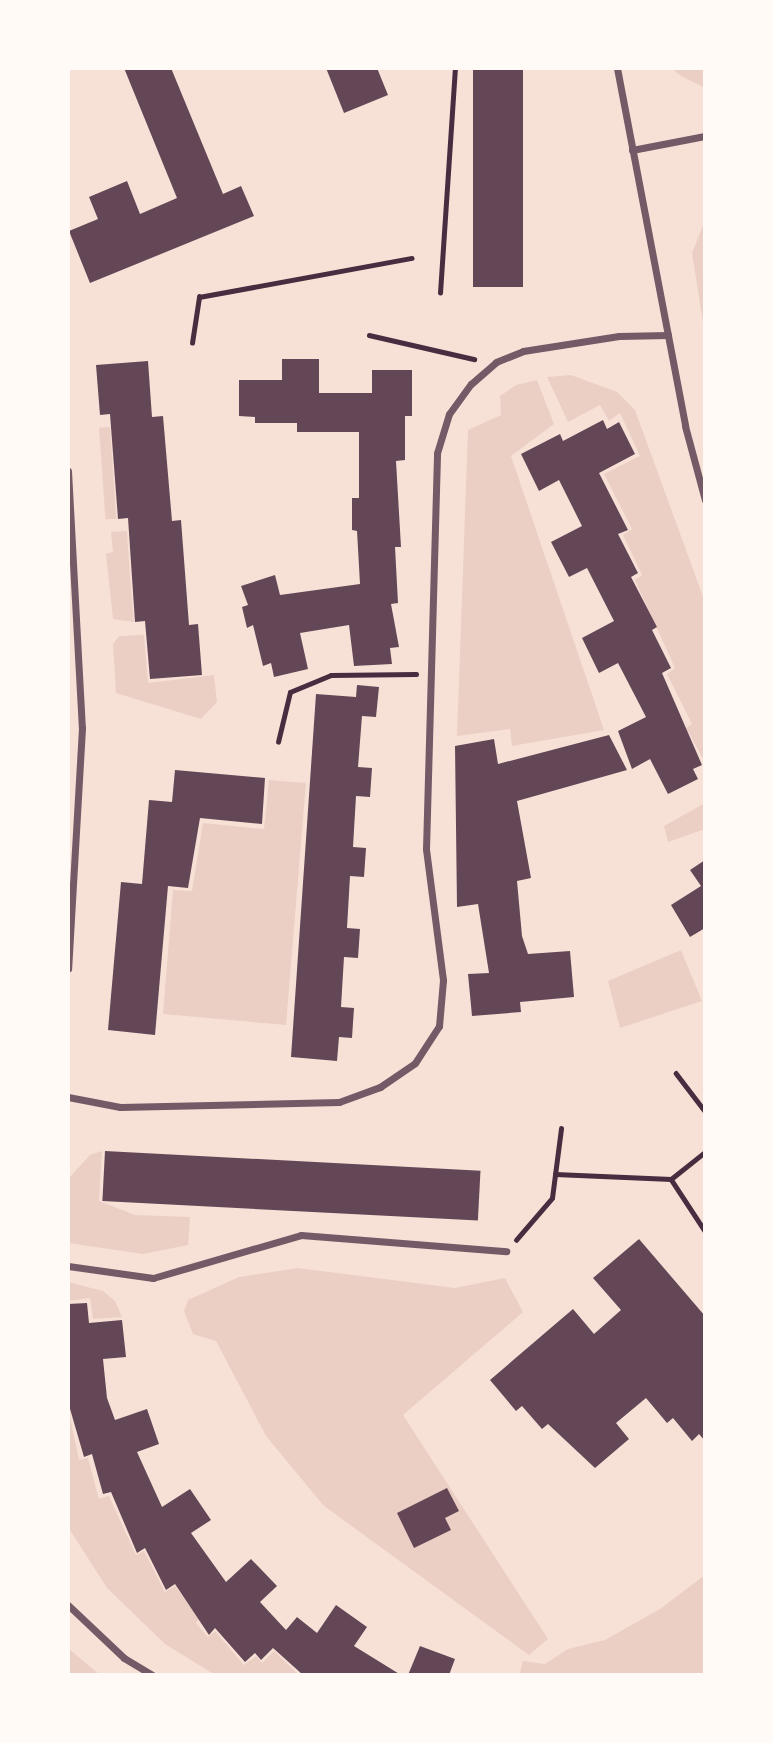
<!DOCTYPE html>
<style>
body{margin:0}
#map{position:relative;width:773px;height:1743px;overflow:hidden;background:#f7e1d7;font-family:"Work Sans",sans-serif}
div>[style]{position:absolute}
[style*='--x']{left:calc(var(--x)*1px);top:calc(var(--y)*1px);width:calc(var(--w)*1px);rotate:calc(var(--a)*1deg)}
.green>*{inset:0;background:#ebcfc5;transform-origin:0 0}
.building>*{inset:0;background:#644757;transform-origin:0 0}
.path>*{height:4.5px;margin:-2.25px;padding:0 2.25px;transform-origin:2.25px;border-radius:2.25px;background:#4a2c40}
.minor>*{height:7px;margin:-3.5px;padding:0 3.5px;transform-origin:3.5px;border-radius:3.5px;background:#755966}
span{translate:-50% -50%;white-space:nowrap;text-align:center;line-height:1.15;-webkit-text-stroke:7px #fffaf5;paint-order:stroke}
.frame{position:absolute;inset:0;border:70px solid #fffaf5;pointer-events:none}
</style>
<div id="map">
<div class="green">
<i style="clip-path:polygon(671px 68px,705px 68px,705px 88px,681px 76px)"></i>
<i style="clip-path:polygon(705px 220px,705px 335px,692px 253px)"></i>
<i style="clip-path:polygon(571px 375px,617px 392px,635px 410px,705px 602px,705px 762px,686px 728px,692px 724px,667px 674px,675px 668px,635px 580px,642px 575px,623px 535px,632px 529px,604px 474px,640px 456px,620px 413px,609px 421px,600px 405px,568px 422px,547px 377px)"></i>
<i style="clip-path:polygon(537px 380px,554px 424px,511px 456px,604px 730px,512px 746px,510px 729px,457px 736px,468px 430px,501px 415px,500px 396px,516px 385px)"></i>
<i style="left:110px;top:427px;width:92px;height:11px;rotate:86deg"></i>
<i style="clip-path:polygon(127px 531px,130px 577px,134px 622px,113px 619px,106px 554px,113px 552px,111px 532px)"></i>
<i style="clip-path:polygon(144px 635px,148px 683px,214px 675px,217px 702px,201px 719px,116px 693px,113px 644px,119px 636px)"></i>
<i style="clip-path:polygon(269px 780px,306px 783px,286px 1025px,163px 1014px,173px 890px,192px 891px,203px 823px,264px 829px)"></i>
<i style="clip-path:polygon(705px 803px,705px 829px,668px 842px,664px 826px)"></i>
<i style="clip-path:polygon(681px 950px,702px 1001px,620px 1028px,608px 981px)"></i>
<i style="clip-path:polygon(102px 1151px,99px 1201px,135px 1215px,190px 1217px,188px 1245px,143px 1254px,68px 1243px,68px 1179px,90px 1155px)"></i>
<i style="clip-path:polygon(298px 1268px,455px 1288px,505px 1278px,523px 1312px,403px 1415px,548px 1639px,529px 1655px,324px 1506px,266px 1436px,216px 1341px,193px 1334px,184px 1311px,188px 1300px,239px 1277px)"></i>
<i style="clip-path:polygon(68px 1282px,103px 1291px,115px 1301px,122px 1317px,93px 1319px,90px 1298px,68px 1301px)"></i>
<i style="clip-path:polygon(68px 1408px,79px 1460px,88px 1458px,99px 1499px,109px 1496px,136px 1555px,144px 1551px,165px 1592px,175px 1586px,199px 1619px,196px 1623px,208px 1637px,215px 1631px,244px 1665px,256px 1656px,262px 1663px,274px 1651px,299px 1675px,215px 1675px,165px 1644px,107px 1588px,68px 1527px)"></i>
<i style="clip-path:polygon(705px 1575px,705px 1675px,519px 1675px,523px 1661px,545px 1664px,568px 1649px,605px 1640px,660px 1609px)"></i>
<i style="clip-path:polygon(68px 1648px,100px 1675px,68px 1675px)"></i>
</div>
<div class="building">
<i style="clip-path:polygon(124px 68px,171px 68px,223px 194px,241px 186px,254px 216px,90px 283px,69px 231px,98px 219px,89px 197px,127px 181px,140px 214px,177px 198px)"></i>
<i style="clip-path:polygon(326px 68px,377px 68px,388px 95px,344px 113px)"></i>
<i style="left:473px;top:68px;width:50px;height:219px"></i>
<i style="clip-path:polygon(282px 359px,319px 359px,319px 393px,372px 393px,372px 370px,412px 370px,412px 416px,405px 416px,405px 460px,396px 461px,401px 547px,395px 547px,398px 603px,391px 604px,399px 647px,390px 648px,392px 664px,354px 666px,349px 625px,300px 633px,308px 669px,274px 677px,271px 663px,263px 666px,253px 625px,247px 628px,242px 607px,248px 605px,241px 586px,275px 575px,280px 595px,360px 584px,357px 531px,352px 530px,352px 498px,359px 498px,359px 432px,297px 432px,297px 423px,255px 423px,255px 417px,239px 416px,239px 380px,282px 380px)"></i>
<i style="clip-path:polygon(148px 361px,152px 417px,163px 416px,172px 521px,181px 520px,189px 625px,198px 624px,202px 675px,150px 679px,145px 621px,135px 622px,128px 518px,118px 519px,110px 414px,100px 415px,96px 365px)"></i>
<i style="clip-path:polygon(603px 420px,607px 429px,619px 422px,635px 454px,599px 473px,628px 530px,618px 534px,638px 573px,631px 577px,657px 627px,652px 630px,671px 668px,662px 673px,702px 765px,693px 769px,698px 779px,668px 794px,650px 759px,632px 769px,618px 731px,646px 717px,618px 663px,599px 673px,582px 638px,614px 621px,587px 568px,569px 577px,551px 542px,582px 526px,559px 480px,539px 491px,521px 454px,560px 434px,563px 441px)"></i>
<i style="clip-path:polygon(357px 685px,379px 687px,376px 717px,362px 716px,358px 767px,372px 768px,370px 797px,356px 796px,353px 847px,366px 848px,364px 877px,350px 876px,347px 928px,360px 929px,358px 958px,344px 957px,341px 1007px,354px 1008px,352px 1038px,339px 1037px,337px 1061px,291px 1057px,316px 694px,356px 697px)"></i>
<i style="clip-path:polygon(609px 735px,627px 770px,517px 801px,531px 878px,517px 881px,522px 936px,528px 954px,570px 951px,574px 997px,520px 1002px,521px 1012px,472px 1016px,468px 974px,489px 973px,478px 904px,457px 907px,455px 746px,494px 739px,498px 764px)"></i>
<i style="clip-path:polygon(175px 770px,265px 778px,262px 824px,200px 818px,188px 888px,168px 886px,155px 1035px,108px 1030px,121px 882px,142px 884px,149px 800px,172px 802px)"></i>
<i style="clip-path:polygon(705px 860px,705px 928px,690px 937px,671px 905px,701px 886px,690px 870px)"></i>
<i style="left:105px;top:1151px;width:376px;height:50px;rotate:3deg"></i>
<i style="clip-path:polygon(639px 1239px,705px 1316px,705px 1441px,699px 1434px,692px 1441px,673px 1418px,667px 1423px,646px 1398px,616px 1423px,629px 1439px,595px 1468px,548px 1424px,542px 1429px,522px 1406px,516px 1411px,490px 1380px,573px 1309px,594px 1334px,621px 1310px,593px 1278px)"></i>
<i style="clip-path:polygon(87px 1303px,89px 1323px,122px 1320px,126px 1357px,103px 1359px,107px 1398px,115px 1420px,147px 1409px,159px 1444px,137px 1452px,162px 1507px,190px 1489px,211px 1520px,191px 1533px,226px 1582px,251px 1559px,277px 1586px,260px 1602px,286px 1630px,297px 1617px,317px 1633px,336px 1605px,367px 1627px,354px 1646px,401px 1675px,303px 1675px,273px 1648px,261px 1660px,255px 1653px,245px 1662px,215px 1628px,209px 1635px,175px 1584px,166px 1590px,145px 1548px,137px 1553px,111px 1492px,103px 1494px,92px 1454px,84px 1457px,68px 1402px,68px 1304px)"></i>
<i style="clip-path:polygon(447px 1488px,459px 1511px,445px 1518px,451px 1530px,414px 1548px,397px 1513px)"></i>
<i style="clip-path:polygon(420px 1646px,455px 1659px,449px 1675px,408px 1675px)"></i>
</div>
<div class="path">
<i style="--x:440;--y:293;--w:225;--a:-86.2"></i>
<i style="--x:369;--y:335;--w:108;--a:12.9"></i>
<i style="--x:192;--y:343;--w:47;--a:-81.3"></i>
<i style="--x:199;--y:297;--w:216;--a:-10.4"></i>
<i style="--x:278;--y:742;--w:51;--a:-76.5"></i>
<i style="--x:290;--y:692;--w:44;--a:-22.5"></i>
<i style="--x:331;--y:675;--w:85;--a:-0.7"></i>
<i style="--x:676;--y:1073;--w:48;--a:52.7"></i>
<i style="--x:555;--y:1174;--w:116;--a:2.5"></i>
<i style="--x:671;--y:1179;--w:43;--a:-38.5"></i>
<i style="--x:671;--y:1179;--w:62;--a:56.8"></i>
<i style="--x:516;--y:1240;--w:55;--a:-49.4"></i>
<i style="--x:552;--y:1198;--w:70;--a:-82.6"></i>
</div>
<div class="minor">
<i style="--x:617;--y:68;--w:364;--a:79.2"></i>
<i style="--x:685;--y:426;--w:77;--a:74.9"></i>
<i style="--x:632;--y:150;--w:74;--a:-10.9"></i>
<i style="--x:68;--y:471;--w:257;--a:86.9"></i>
<i style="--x:82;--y:728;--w:241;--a:93.3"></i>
<i style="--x:68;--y:1097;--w:53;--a:10.9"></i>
<i style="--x:120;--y:1107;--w:219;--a:-1.3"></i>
<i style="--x:339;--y:1102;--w:44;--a:-20.1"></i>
<i style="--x:380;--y:1087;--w:42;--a:-34.4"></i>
<i style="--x:415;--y:1063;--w:44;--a:-57"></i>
<i style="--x:439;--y:1026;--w:46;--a:-85"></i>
<i style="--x:443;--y:980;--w:132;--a:-97.4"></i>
<i style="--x:426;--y:849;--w:396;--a:-88.4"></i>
<i style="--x:437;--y:453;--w:41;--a:-72.9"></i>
<i style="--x:449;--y:414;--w:37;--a:-54"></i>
<i style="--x:471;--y:384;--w:33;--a:-41"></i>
<i style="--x:496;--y:362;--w:29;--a:-22"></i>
<i style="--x:523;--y:351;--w:97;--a:-8.9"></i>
<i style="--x:619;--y:336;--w:49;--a:-1.2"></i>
<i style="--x:68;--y:1266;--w:86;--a:8"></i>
<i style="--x:153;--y:1278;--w:154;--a:-16.2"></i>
<i style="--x:301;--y:1235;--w:206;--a:4.5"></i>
<i style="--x:68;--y:1605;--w:77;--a:43.4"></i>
<i style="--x:124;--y:1658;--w:33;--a:31"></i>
</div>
<div class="frame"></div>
</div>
